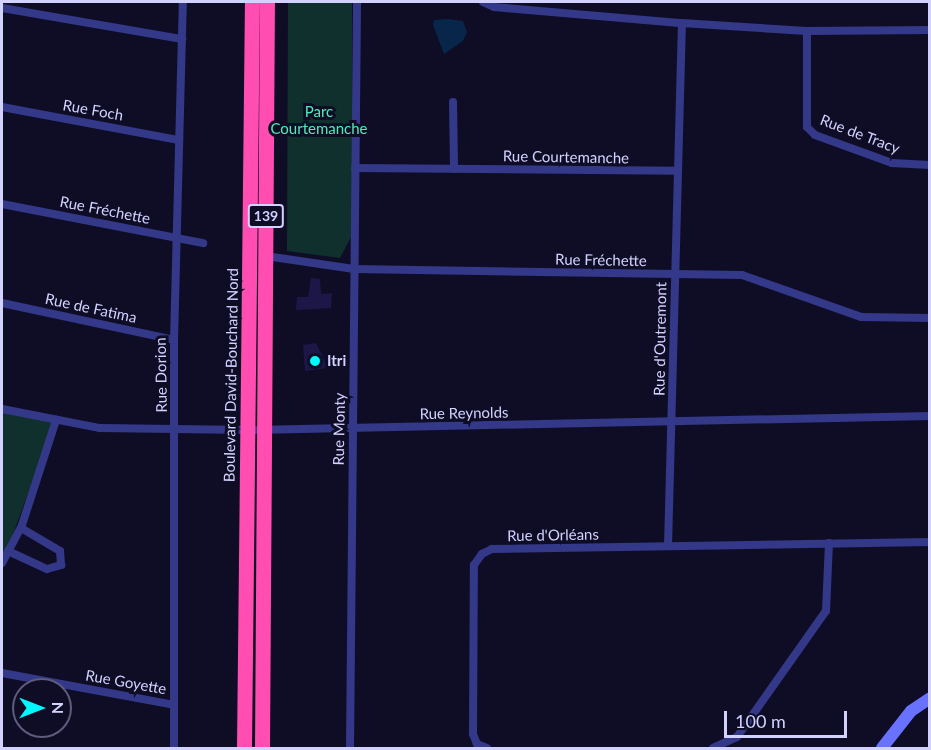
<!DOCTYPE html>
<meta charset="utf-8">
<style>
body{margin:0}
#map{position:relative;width:931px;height:750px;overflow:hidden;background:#0f0d26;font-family:Lato,sans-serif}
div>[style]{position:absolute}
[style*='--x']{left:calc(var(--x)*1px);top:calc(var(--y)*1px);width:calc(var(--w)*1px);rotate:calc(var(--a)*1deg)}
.green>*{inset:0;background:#0f302d}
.water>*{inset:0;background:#08264a}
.building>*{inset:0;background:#1d1748}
.street>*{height:8px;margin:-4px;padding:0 4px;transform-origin:4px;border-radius:4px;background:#343889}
.secondary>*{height:12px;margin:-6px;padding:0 6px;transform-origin:6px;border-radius:6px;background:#6972ff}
.highway>*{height:15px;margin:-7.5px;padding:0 7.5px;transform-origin:7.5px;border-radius:7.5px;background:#ff4db1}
.dots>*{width:16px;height:16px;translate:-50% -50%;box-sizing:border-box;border:3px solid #0f0d26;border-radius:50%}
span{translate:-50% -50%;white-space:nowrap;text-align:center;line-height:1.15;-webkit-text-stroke:6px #0f0d26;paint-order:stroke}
.shield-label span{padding:2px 4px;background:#0f0d26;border:2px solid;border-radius:4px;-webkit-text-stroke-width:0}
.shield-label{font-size:14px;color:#d3d2ff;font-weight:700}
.street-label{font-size:15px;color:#d3d2ff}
.park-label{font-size:15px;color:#54e9b7}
.poi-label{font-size:15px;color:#d3d2ff;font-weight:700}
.left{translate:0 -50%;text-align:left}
.frame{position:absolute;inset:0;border:3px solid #d3d2ff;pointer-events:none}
.north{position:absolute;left:12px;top:678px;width:60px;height:60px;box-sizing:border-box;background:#0f0d26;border:2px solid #5d5c7d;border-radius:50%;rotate:90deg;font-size:16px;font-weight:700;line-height:24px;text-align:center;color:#d3d2ff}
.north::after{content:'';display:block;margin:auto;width:21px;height:27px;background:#00f9fd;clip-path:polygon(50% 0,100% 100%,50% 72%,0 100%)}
.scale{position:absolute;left:724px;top:711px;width:123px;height:27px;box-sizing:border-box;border:3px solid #d3d2ff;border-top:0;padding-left:8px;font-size:18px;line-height:21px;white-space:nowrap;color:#d3d2ff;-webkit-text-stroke:4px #0f0d26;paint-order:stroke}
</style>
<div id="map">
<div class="green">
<i style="clip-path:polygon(288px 2px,352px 2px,352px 235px,340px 258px,287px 251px)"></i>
<i style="clip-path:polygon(2px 410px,55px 420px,2px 564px)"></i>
</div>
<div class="water">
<i style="clip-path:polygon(448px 19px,463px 21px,467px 32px,463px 41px,444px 54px,433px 25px,434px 20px)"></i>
</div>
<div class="building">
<i style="clip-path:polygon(311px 278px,320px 279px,321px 294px,332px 293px,331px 308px,296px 310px,297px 297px,308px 297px)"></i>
<i style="clip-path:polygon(316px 343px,328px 368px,305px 371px,303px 345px)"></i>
</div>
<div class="street">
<i style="--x:483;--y:2;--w:12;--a:24"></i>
<i style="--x:494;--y:7;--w:189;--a:4.9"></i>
<i style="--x:682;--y:23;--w:125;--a:3.7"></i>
<i style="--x:807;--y:31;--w:123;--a:-0.5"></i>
<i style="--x:2;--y:8;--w:183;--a:9.8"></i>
<i style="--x:807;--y:31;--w:96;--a:90"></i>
<i style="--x:807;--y:127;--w:11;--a:45"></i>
<i style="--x:815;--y:135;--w:82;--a:20"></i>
<i style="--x:892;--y:163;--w:38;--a:3"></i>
<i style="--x:453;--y:102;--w:67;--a:89.1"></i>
<i style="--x:2;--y:107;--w:180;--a:10.6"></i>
<i style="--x:355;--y:168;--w:323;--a:0.5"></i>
<i style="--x:2;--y:204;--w:205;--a:11"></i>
<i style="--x:266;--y:256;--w:89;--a:8.4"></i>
<i style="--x:354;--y:269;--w:388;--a:0.9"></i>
<i style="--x:742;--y:275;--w:126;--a:19.4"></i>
<i style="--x:861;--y:317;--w:69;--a:0.8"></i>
<i style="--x:2;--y:303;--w:176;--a:12.1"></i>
<i style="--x:2;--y:409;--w:100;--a:11"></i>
<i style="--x:100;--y:428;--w:148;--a:0.8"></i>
<i style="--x:248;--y:430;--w:682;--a:-1.18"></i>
<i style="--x:668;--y:546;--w:523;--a:-88.47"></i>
<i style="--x:8;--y:551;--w:43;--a:24.8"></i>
<i style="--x:47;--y:569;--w:15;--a:-16"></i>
<i style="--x:61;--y:565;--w:14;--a:-94"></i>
<i style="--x:60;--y:551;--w:45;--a:-149.5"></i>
<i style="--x:2;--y:563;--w:40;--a:-62"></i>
<i style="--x:21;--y:528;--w:114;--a:-72"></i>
<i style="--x:2;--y:673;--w:175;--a:10.5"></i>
<i style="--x:174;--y:748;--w:408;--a:-90"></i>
<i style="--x:174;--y:340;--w:338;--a:-88.5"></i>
<i style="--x:350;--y:748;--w:746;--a:-89.46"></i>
<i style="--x:487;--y:748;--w:11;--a:-158"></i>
<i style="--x:477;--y:744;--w:11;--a:-112"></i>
<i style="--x:473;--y:734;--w:169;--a:-89.7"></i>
<i style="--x:474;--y:565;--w:14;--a:-54"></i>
<i style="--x:482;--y:554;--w:11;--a:-27"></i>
<i style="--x:492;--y:549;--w:438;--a:-0.9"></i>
<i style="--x:713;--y:748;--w:26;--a:-25"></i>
<i style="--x:737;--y:737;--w:154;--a:-54.8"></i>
<i style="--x:826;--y:611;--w:68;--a:-87.5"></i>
</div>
<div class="secondary">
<i style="--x:882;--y:748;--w:47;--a:-51.9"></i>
<i style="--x:911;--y:711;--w:23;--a:-34"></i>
</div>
<div class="highway">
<i style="--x:244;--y:748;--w:746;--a:-89.39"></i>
<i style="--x:262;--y:748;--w:746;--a:-89.62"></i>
</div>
<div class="dots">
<i style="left:315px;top:361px;background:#00f9fd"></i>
</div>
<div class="shield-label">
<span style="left:266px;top:216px">139</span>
</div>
<div class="street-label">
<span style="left:93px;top:110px;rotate:10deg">Rue Foch</span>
<span style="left:860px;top:134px;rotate:21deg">Rue de Tracy</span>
<span style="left:566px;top:157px;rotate:1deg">Rue Courtemanche</span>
<span style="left:105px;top:210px;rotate:11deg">Rue Fréchette</span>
<span style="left:601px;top:260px;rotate:1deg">Rue Fréchette</span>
<span style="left:91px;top:308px;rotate:12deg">Rue de Fatima</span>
<span style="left:660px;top:339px;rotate:-89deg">Rue d'Outremont</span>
<span style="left:161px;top:375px;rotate:-91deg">Rue Dorion</span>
<span style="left:231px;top:375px;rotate:-89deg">Boulevard David-Bouchard Nord</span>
<span style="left:464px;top:413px;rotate:-1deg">Rue Reynolds</span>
<span style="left:339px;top:429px;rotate:-89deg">Rue Monty</span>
<span style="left:553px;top:535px;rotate:-1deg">Rue d'Orléans</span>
<span style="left:126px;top:682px;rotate:10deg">Rue Goyette</span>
</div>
<div class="park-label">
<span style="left:319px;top:120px">Parc<br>Courtemanche</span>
</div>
<div class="poi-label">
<span class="left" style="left:327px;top:361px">Itri</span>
</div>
<div class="frame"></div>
<div class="north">N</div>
<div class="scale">100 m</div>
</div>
